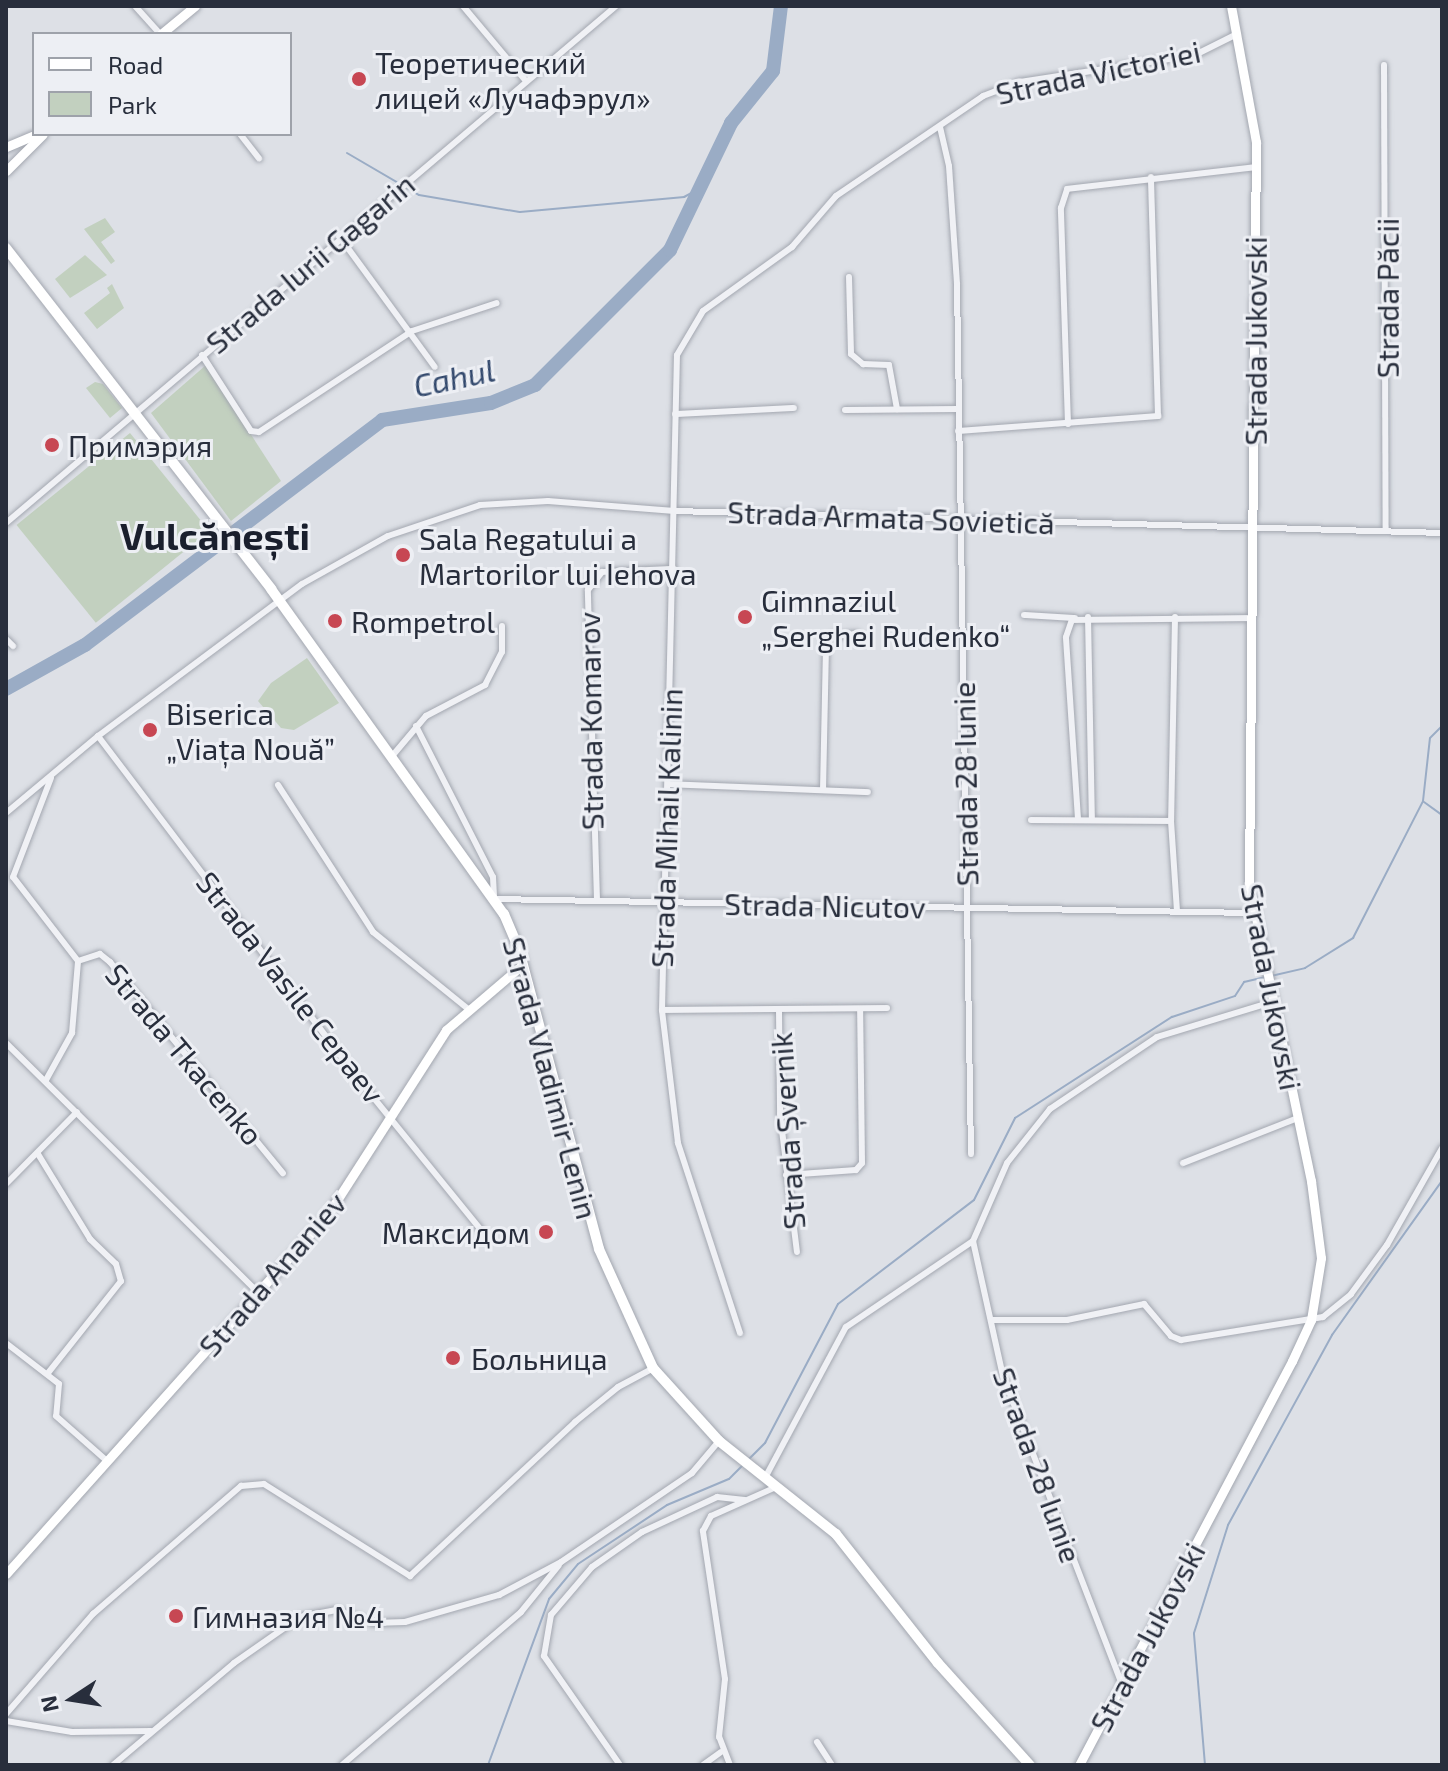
<!DOCTYPE html>
<meta charset="utf-8">
<style>
body{margin:0}
#map{position:relative;width:1448px;height:1771px;overflow:hidden;background:#dde0e6;font-family:"Exo 2",sans-serif}
div>[style]{position:absolute}
[style*='--x']{left:calc(var(--x)*1px);top:calc(var(--y)*1px);width:calc(var(--w)*1px);rotate:calc(var(--a)*1deg)}
.green>*{inset:0;background:#c2d0bf;transform-origin:0 0}
.stream>*{height:2px;margin:-1px;padding:0 1px;transform-origin:1px;border-radius:1px;background:#9aacc5}
.river>*{height:14px;margin:-7px;padding:0 7px;transform-origin:7px;border-radius:7px;background:#9aacc5}
.roads{filter:drop-shadow(0 0 2px #a3a7b0) drop-shadow(0 0 2px #a3a7b0)}
.street>*{height:6px;margin:-3px;padding:0 3px;transform-origin:3px;border-radius:3px;background:#f0f1f5}
.secondary>*{height:9px;margin:-4.5px;padding:0 4.5px;transform-origin:4.5px;border-radius:4.5px;background:#fff}
.primary>*{height:10px;margin:-5px;padding:0 5px;transform-origin:5px;border-radius:5px;background:#fff}
.dots>*{width:22px;height:22px;translate:-50% -50%;box-sizing:border-box;border:4px solid #edeff4;border-radius:50%}
span{translate:-50% -50%;white-space:nowrap;text-align:center;line-height:1.15;-webkit-text-stroke:6px #edeff4;paint-order:stroke}
.poi-label{font-size:30px;color:#282e3c}
.left{translate:0 -50%;text-align:left}
.right{translate:-100% -50%;text-align:right}
.street-label{font-size:30px;color:#282e3c}
.water-label{font-size:32px;color:#344a6e;font-style:italic}
.district-label{font-size:38px;color:#1a1f2d;font-weight:700}
.frame{position:absolute;inset:0;border:8px solid #282e3c;pointer-events:none}
.legend{position:absolute;left:32px;top:32px;width:260px;height:104px;box-sizing:border-box;background:#edeff4;border:2px solid #9ea2aa;margin:0;padding:10px 14px;list-style:none;font-size:24px;color:#282e3c}
.legend li{display:flex;align-items:center;gap:16px;height:40px}
.legend b{width:40px;border:2px solid #9ea2aa}
.north{position:absolute;left:32px;top:1659px;width:80px;height:80px;-webkit-text-stroke:6px #edeff4;paint-order:stroke;rotate:258deg;font-size:22px;font-weight:700;line-height:32px;text-align:center;color:#282e3c}
.north::after{content:'';display:block;margin:auto;width:28px;height:36px;background:#282e3c;clip-path:polygon(50% 0,100% 100%,50% 72%,0 100%)}
</style>
<div id="map">
<div class="green">
<i style="clip-path:polygon(105px 218px,115px 232px,101px 242px,115px 261px,111px 264px,84px 229px)"></i>
<i style="clip-path:polygon(85px 255px,107px 275px,70px 298px,55px 279px)"></i>
<i style="clip-path:polygon(112px 284px,124px 308px,97px 329px,84px 313px,110px 293px,107px 288px)"></i>
<i style="clip-path:polygon(206px 365px,281px 481px,231px 521px,151px 413px)"></i>
<i style="clip-path:polygon(95px 382px,103px 384px,122px 408px,110px 418px,86px 388px)"></i>
<i style="left:130px;top:433px;width:126px;height:146px;rotate:51deg"></i>
<i style="clip-path:polygon(307px 658px,339px 703px,294px 730px,281px 728px,258px 701px,271px 683px)"></i>
</div>
<div class="stream">
<i style="--x:347;--y:153;--w:83;--a:30.3"></i>
<i style="--x:419;--y:195;--w:102;--a:9.6"></i>
<i style="--x:520;--y:212;--w:165;--a:-5.2"></i>
<i style="--x:684;--y:197;--w:24;--a:-28"></i>
<i style="--x:1424;--y:802;--w:22;--a:36"></i>
<i style="--x:1271;--y:976;--w:35;--a:-13"></i>
<i style="--x:1305;--y:968;--w:57;--a:-32"></i>
<i style="--x:1353;--y:938;--w:154;--a:-62.9"></i>
<i style="--x:1423;--y:801;--w:63;--a:-83.7"></i>
<i style="--x:1430;--y:738;--w:17;--a:-45"></i>
<i style="--x:749;--y:1459;--w:23;--a:-45"></i>
<i style="--x:765;--y:1443;--w:157;--a:-62.3"></i>
<i style="--x:838;--y:1304;--w:171;--a:-37.4"></i>
<i style="--x:974;--y:1200;--w:92;--a:-63.4"></i>
<i style="--x:1015;--y:1118;--w:187;--a:-32.8"></i>
<i style="--x:1172;--y:1017;--w:66;--a:-18.4"></i>
<i style="--x:1235;--y:996;--w:17;--a:-57"></i>
<i style="--x:1244;--y:982;--w:22;--a:-13"></i>
<i style="--x:488;--y:1765;--w:177;--a:-69.8"></i>
<i style="--x:549;--y:1599;--w:45;--a:-50.4"></i>
<i style="--x:578;--y:1564;--w:107;--a:-33.5"></i>
<i style="--x:667;--y:1505;--w:67;--a:-22.8"></i>
<i style="--x:729;--y:1479;--w:18;--a:-45"></i>
<i style="--x:1205;--y:1765;--w:132;--a:-94.8"></i>
<i style="--x:1194;--y:1633;--w:113;--a:-72.5"></i>
<i style="--x:1228;--y:1525;--w:217;--a:-61.3"></i>
<i style="--x:1332;--y:1335;--w:189;--a:-54.5"></i>
</div>
<div class="river">
<i style="--x:6;--y:689;--w:90;--a:-29.1"></i>
<i style="--x:85;--y:645;--w:373;--a:-37.1"></i>
<i style="--x:382;--y:420;--w:110;--a:-8.9"></i>
<i style="--x:491;--y:403;--w:48;--a:-22.2"></i>
<i style="--x:535;--y:385;--w:191;--a:-45"></i>
<i style="--x:670;--y:250;--w:141;--a:-64.3"></i>
<i style="--x:731;--y:123;--w:67;--a:-51.1"></i>
<i style="--x:773;--y:71;--w:65;--a:-83"></i>
</div>
<div class="roads">
<div class="street">
<i style="--x:135;--y:6;--w:38;--a:48"></i>
<i style="--x:463;--y:6;--w:98;--a:50"></i>
<i style="--x:1384;--y:65;--w:466;--a:89.8"></i>
<i style="--x:940;--y:127;--w:40;--a:77"></i>
<i style="--x:949;--y:166;--w:118;--a:86.1"></i>
<i style="--x:957;--y:284;--w:870;--a:89.08"></i>
<i style="--x:240;--y:134;--w:31;--a:52"></i>
<i style="--x:339;--y:236;--w:162;--a:53.8"></i>
<i style="--x:849;--y:277;--w:77;--a:88.5"></i>
<i style="--x:851;--y:354;--w:16;--a:40"></i>
<i style="--x:863;--y:364;--w:26;--a:2"></i>
<i style="--x:889;--y:365;--w:45;--a:79.7"></i>
<i style="--x:202;--y:355;--w:90;--a:57.2"></i>
<i style="--x:251;--y:431;--w:8;--a:7"></i>
<i style="--x:259;--y:432;--w:183;--a:-33.4"></i>
<i style="--x:412;--y:331;--w:89;--a:-18.2"></i>
<i style="--x:845;--y:410;--w:113;--a:-0.5"></i>
<i style="--x:675;--y:414;--w:119;--a:-2.9"></i>
<i style="--x:1068;--y:424;--w:216;--a:-91.9"></i>
<i style="--x:1061;--y:208;--w:20;--a:-72"></i>
<i style="--x:1067;--y:189;--w:190;--a:-6.6"></i>
<i style="--x:958;--y:431;--w:201;--a:-4.3"></i>
<i style="--x:1158;--y:416;--w:239;--a:-91.7"></i>
<i style="--x:6;--y:523;--w:800;--a:-40.28"></i>
<i style="--x:1024;--y:615;--w:51;--a:3.4"></i>
<i style="--x:1088;--y:617;--w:202;--a:88.9"></i>
<i style="--x:1175;--y:617;--w:204;--a:91.1"></i>
<i style="--x:1171;--y:821;--w:91;--a:86.2"></i>
<i style="--x:6;--y:639;--w:10;--a:45"></i>
<i style="--x:416;--y:726;--w:169;--a:63"></i>
<i style="--x:493;--y:877;--w:22;--a:87"></i>
<i style="--x:494;--y:899;--w:758;--a:1.06"></i>
<i style="--x:98;--y:736;--w:433;--a:52.8"></i>
<i style="--x:360;--y:1081;--w:200;--a:50.9"></i>
<i style="--x:393;--y:755;--w:51;--a:-49.8"></i>
<i style="--x:426;--y:716;--w:67;--a:-27.7"></i>
<i style="--x:485;--y:685;--w:37;--a:-63"></i>
<i style="--x:502;--y:652;--w:26;--a:-90"></i>
<i style="--x:668;--y:784;--w:200;--a:2.3"></i>
<i style="--x:278;--y:785;--w:175;--a:57.1"></i>
<i style="--x:373;--y:932;--w:121;--a:39"></i>
<i style="--x:823;--y:790;--w:147;--a:-88.8"></i>
<i style="--x:826;--y:643;--w:10;--a:-45"></i>
<i style="--x:833;--y:636;--w:24;--a:-5"></i>
<i style="--x:6;--y:813;--w:120;--a:-39.9"></i>
<i style="--x:98;--y:736;--w:254;--a:-36.7"></i>
<i style="--x:302;--y:584;--w:98;--a:-29.2"></i>
<i style="--x:388;--y:536;--w:97;--a:-18.6"></i>
<i style="--x:480;--y:505;--w:68;--a:-3.4"></i>
<i style="--x:548;--y:501;--w:127;--a:4.5"></i>
<i style="--x:675;--y:511;--w:767;--a:1.64"></i>
<i style="--x:1078;--y:819;--w:182;--a:-93.8"></i>
<i style="--x:1066;--y:637;--w:18;--a:-71"></i>
<i style="--x:1072;--y:620;--w:180;--a:-0.6"></i>
<i style="--x:1031;--y:820;--w:140;--a:0.4"></i>
<i style="--x:597;--y:900;--w:310;--a:-91.7"></i>
<i style="--x:588;--y:590;--w:23;--a:-52"></i>
<i style="--x:602;--y:572;--w:72;--a:-2.4"></i>
<i style="--x:78;--y:961;--w:23;--a:-18"></i>
<i style="--x:100;--y:954;--w:13;--a:39"></i>
<i style="--x:110;--y:962;--w:273;--a:50.7"></i>
<i style="--x:662;--y:1010;--w:225;--a:-0.5"></i>
<i style="--x:779;--y:1010;--w:104;--a:89.4"></i>
<i style="--x:780;--y:1114;--w:139;--a:83"></i>
<i style="--x:6;--y:1043;--w:356;--a:44.7"></i>
<i style="--x:46;--y:1080;--w:54;--a:-61"></i>
<i style="--x:72;--y:1033;--w:72;--a:-85.2"></i>
<i style="--x:78;--y:961;--w:106;--a:-127.7"></i>
<i style="--x:13;--y:877;--w:106;--a:-69"></i>
<i style="--x:38;--y:1154;--w:100;--a:58.5"></i>
<i style="--x:90;--y:1239;--w:36;--a:44"></i>
<i style="--x:116;--y:1264;--w:18;--a:74"></i>
<i style="--x:121;--y:1281;--w:117;--a:128.4"></i>
<i style="--x:1183;--y:1163;--w:123;--a:-21.4"></i>
<i style="--x:786;--y:1175;--w:70;--a:-4.1"></i>
<i style="--x:856;--y:1170;--w:9;--a:-49"></i>
<i style="--x:862;--y:1163;--w:154;--a:-90.7"></i>
<i style="--x:6;--y:1184;--w:101;--a:-45.4"></i>
<i style="--x:973;--y:1241;--w:138;--a:77.5"></i>
<i style="--x:1003;--y:1376;--w:330;--a:68.9"></i>
<i style="--x:973;--y:1241;--w:85;--a:-66.4"></i>
<i style="--x:1007;--y:1163;--w:69;--a:-51.5"></i>
<i style="--x:1050;--y:1109;--w:129;--a:-33.9"></i>
<i style="--x:1157;--y:1037;--w:120;--a:-16.9"></i>
<i style="--x:991;--y:1320;--w:76;--a:0"></i>
<i style="--x:1067;--y:1320;--w:79;--a:-11.7"></i>
<i style="--x:1144;--y:1304;--w:42;--a:49.8"></i>
<i style="--x:1171;--y:1336;--w:11;--a:22"></i>
<i style="--x:1181;--y:1340;--w:144;--a:-9.2"></i>
<i style="--x:1323;--y:1317;--w:36;--a:-39"></i>
<i style="--x:1351;--y:1294;--w:61;--a:-53.7"></i>
<i style="--x:1387;--y:1245;--w:112;--a:-60.4"></i>
<i style="--x:740;--y:1333;--w:200;--a:-108.1"></i>
<i style="--x:678;--y:1143;--w:134;--a:-96.9"></i>
<i style="--x:662;--y:1010;--w:655;--a:-88.69"></i>
<i style="--x:677;--y:355;--w:51;--a:-59.4"></i>
<i style="--x:703;--y:311;--w:110;--a:-35.7"></i>
<i style="--x:792;--y:247;--w:67;--a:-49.2"></i>
<i style="--x:836;--y:196;--w:178;--a:-34.2"></i>
<i style="--x:983;--y:96;--w:40;--a:-21"></i>
<i style="--x:1020;--y:82;--w:177;--a:-8.8"></i>
<i style="--x:1195;--y:55;--w:47;--a:-26.6"></i>
<i style="--x:6;--y:1343;--w:67;--a:37.7"></i>
<i style="--x:59;--y:1384;--w:32;--a:95"></i>
<i style="--x:56;--y:1416;--w:68;--a:41.4"></i>
<i style="--x:766;--y:1476;--w:169;--a:-61.8"></i>
<i style="--x:846;--y:1327;--w:153;--a:-34.1"></i>
<i style="--x:6;--y:1714;--w:133;--a:-49"></i>
<i style="--x:93;--y:1614;--w:196;--a:-40.9"></i>
<i style="--x:241;--y:1486;--w:23;--a:-5"></i>
<i style="--x:264;--y:1484;--w:173;--a:32.2"></i>
<i style="--x:410;--y:1576;--w:226;--a:-43"></i>
<i style="--x:575;--y:1422;--w:55;--a:-39.1"></i>
<i style="--x:618;--y:1387;--w:40;--a:-28"></i>
<i style="--x:6;--y:1721;--w:67;--a:9.5"></i>
<i style="--x:72;--y:1732;--w:79;--a:-0.7"></i>
<i style="--x:817;--y:1742;--w:27;--a:57"></i>
<i style="--x:113;--y:1765;--w:158;--a:-40.1"></i>
<i style="--x:234;--y:1663;--w:80;--a:-34.9"></i>
<i style="--x:300;--y:1617;--w:37;--a:-11"></i>
<i style="--x:336;--y:1610;--w:39;--a:19"></i>
<i style="--x:373;--y:1623;--w:32;--a:-2"></i>
<i style="--x:405;--y:1622;--w:98;--a:-16"></i>
<i style="--x:499;--y:1595;--w:70;--a:-28"></i>
<i style="--x:561;--y:1562;--w:158;--a:-34.2"></i>
<i style="--x:692;--y:1473;--w:42;--a:-49.8"></i>
<i style="--x:342;--y:1765;--w:235;--a:-40.5"></i>
<i style="--x:521;--y:1612;--w:60;--a:-51"></i>
<i style="--x:620;--y:1765;--w:133;--a:-124.9"></i>
<i style="--x:544;--y:1656;--w:42;--a:-80.3"></i>
<i style="--x:551;--y:1615;--w:63;--a:-49.5"></i>
<i style="--x:592;--y:1567;--w:61;--a:-35"></i>
<i style="--x:642;--y:1532;--w:83;--a:-25"></i>
<i style="--x:717;--y:1497;--w:28;--a:6"></i>
<i style="--x:703;--y:1765;--w:22;--a:-36"></i>
<i style="--x:730;--y:1765;--w:30;--a:-111"></i>
<i style="--x:719;--y:1737;--w:58;--a:-84.1"></i>
<i style="--x:725;--y:1679;--w:150;--a:-98.5"></i>
<i style="--x:703;--y:1531;--w:17;--a:-62"></i>
<i style="--x:711;--y:1516;--w:71;--a:-24"></i>
</div>
<div class="secondary">
<i style="--x:161;--y:34;--w:44;--a:-39.5"></i>
<i style="--x:6;--y:147;--w:33;--a:-23"></i>
<i style="--x:6;--y:171;--w:52;--a:-45"></i>
<i style="--x:6;--y:1574;--w:487;--a:-48.2"></i>
<i style="--x:330;--y:1211;--w:215;--a:-57.3"></i>
<i style="--x:446;--y:1030;--w:100;--a:-40.5"></i>
<i style="--x:1079;--y:1765;--w:457;--a:-62.2"></i>
<i style="--x:1292;--y:1361;--w:45;--a:-65.1"></i>
<i style="--x:1311;--y:1320;--w:63;--a:-80.8"></i>
<i style="--x:1321;--y:1258;--w:78;--a:-97.4"></i>
<i style="--x:1311;--y:1181;--w:304;--a:-101.8"></i>
<i style="--x:1249;--y:883;--w:741;--a:-89.46"></i>
<i style="--x:1256;--y:142;--w:138;--a:-100.4"></i>
</div>
<div class="primary">
<i style="--x:6;--y:248;--w:432;--a:52.1"></i>
<i style="--x:271;--y:589;--w:400;--a:54.4"></i>
<i style="--x:504;--y:914;--w:39;--a:67"></i>
<i style="--x:519;--y:950;--w:310;--a:75"></i>
<i style="--x:599;--y:1249;--w:131;--a:65.6"></i>
<i style="--x:653;--y:1368;--w:98;--a:47.9"></i>
<i style="--x:719;--y:1441;--w:149;--a:38.5"></i>
<i style="--x:836;--y:1534;--w:164;--a:51.7"></i>
<i style="--x:938;--y:1663;--w:137;--a:48"></i>
</div>
</div>
<div class="dots">
<i style="left:359px;top:79px;background:#c74753"></i>
<i style="left:52px;top:445px;background:#c74753"></i>
<i style="left:403px;top:555px;background:#c74753"></i>
<i style="left:745px;top:617px;background:#c74753"></i>
<i style="left:335px;top:621px;background:#c74753"></i>
<i style="left:150px;top:730px;background:#c74753"></i>
<i style="left:546px;top:1232px;background:#c74753"></i>
<i style="left:453px;top:1358px;background:#c74753"></i>
<i style="left:176px;top:1616px;background:#c74753"></i>
</div>
<div class="poi-label">
<span class="left" style="left:375px;top:79px">Теоретический<br>лицей «Лучафэрул»</span>
<span class="left" style="left:68px;top:445px">Примэрия</span>
<span class="left" style="left:419px;top:555px">Sala Regatului a<br>Martorilor lui Iehova</span>
<span class="left" style="left:761px;top:617px">Gimnaziul<br>„Serghei Rudenko“</span>
<span class="left" style="left:351px;top:621px">Rompetrol</span>
<span class="left" style="left:166px;top:730px">Biserica<br>„Viața Nouă”</span>
<span class="right" style="left:530px;top:1232px">Максидом</span>
<span class="left" style="left:471px;top:1358px">Больница</span>
<span class="left" style="left:192px;top:1616px">Гимназия №4</span>
</div>
<div class="street-label">
<span style="left:1098px;top:72px;rotate:-12deg">Strada Victoriei</span>
<span style="left:310px;top:263px;rotate:-40deg">Strada Iurii Gagarin</span>
<span style="left:1387px;top:298px;rotate:-90deg">Strada Păcii</span>
<span style="left:1255px;top:341px;rotate:-90deg">Strada Jukovski</span>
<span style="left:891px;top:517px;rotate:2deg">Strada Armata Sovietică</span>
<span style="left:590px;top:721px;rotate:-91deg">Strada Komarov</span>
<span style="left:965px;top:784px;rotate:-91deg">Strada 28 Iunie</span>
<span style="left:666px;top:828px;rotate:-88deg">Strada Mihail Kalinin</span>
<span style="left:825px;top:905px;rotate:1deg">Strada Nicutov</span>
<span style="left:291px;top:987px;rotate:52deg">Strada Vasile Cepaev</span>
<span style="left:1272px;top:987px;rotate:79deg">Strada Jukovski</span>
<span style="left:185px;top:1054px;rotate:50deg">Strada Tkacenko</span>
<span style="left:551px;top:1078px;rotate:75deg">Strada Vladimir Lenin</span>
<span style="left:787px;top:1131px;rotate:-94deg">Strada Șvernik</span>
<span style="left:272px;top:1274px;rotate:-49deg">Strada Ananiev</span>
<span style="left:1038px;top:1465px;rotate:70deg">Strada 28 Iunie</span>
<span style="left:1147px;top:1637px;rotate:-62deg">Strada Jukovski</span>
</div>
<div class="water-label">
<span style="left:454px;top:377px;rotate:-12deg">Cahul</span>
</div>
<div class="district-label">
<span style="left:215px;top:536px">Vulcănești</span>
</div>
<div class="frame"></div>
<ul class="legend">
<li><b style="height:10px;background:#fff"></b>Road</li>
<li><b style="height:22px;background:#c2d0bf"></b>Park</li>
</ul>
<div class="north">N</div>
</div>
